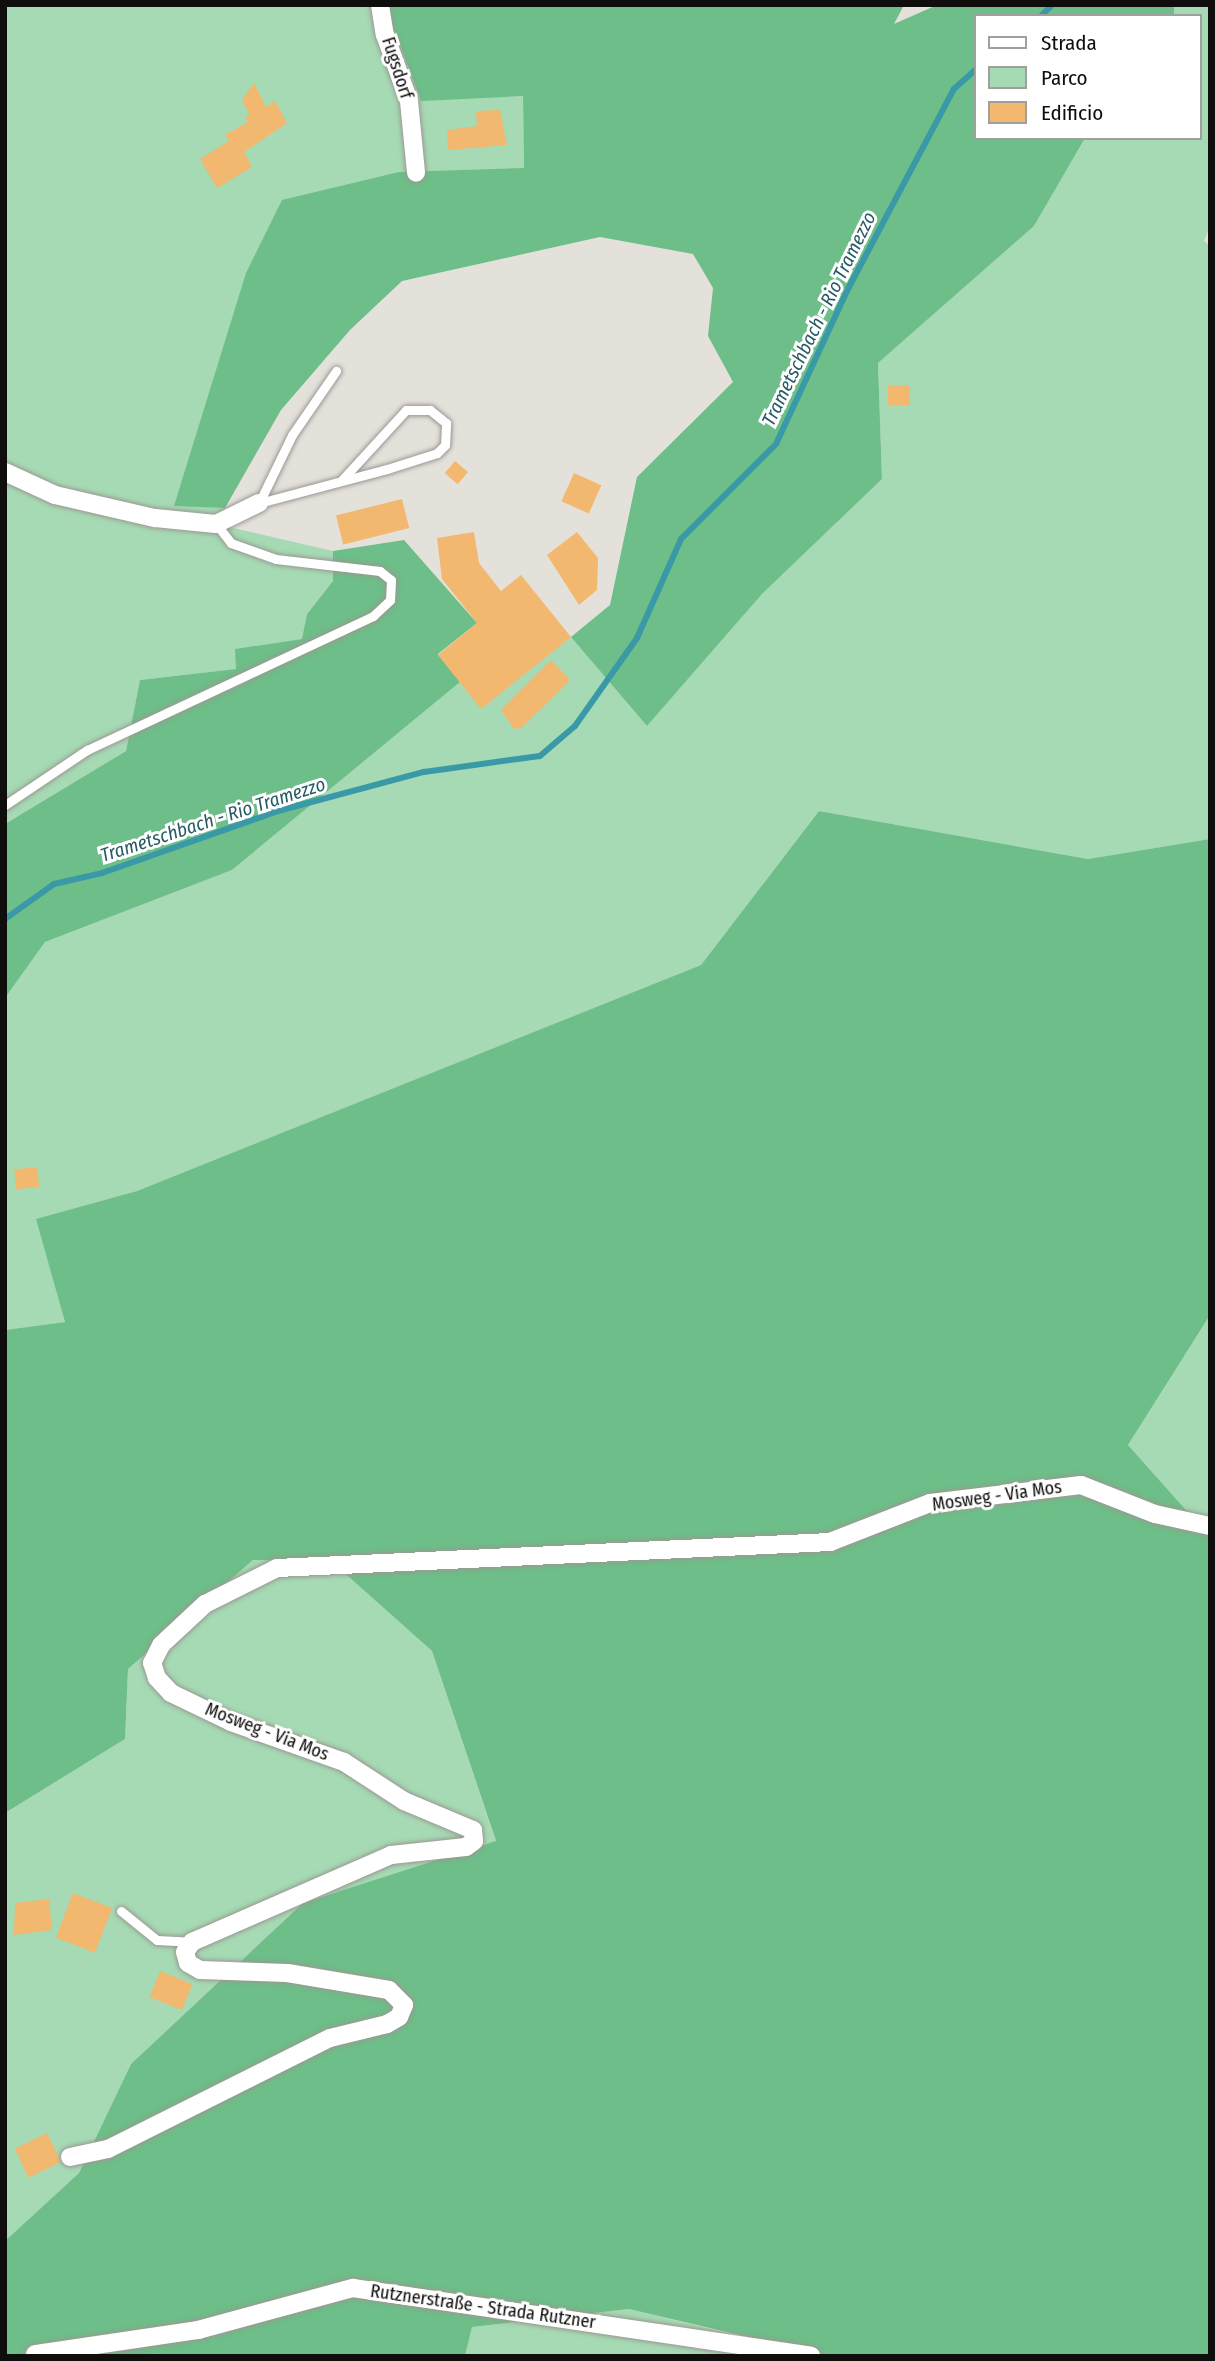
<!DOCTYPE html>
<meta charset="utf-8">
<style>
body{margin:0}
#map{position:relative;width:1215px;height:2361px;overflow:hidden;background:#e4e1db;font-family:"Fira Sans Condensed",sans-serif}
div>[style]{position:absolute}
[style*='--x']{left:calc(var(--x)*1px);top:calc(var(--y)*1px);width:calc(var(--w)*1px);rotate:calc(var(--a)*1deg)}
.green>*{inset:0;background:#a5dab4}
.forest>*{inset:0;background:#6dbe88}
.stream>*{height:6px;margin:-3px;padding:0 3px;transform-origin:3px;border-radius:3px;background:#3a99a7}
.building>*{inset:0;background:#f2b870;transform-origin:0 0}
.roads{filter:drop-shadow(0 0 2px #9b9892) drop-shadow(0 0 2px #9b9892)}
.service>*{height:9px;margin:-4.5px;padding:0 4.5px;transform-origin:4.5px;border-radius:4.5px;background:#fff}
.minor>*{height:18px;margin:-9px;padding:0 9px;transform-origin:9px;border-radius:9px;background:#fff}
span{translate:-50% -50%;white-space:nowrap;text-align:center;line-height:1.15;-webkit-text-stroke:6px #fff;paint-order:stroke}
.street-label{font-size:18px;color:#0f0e0c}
.water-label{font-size:19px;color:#265a62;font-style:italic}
.frame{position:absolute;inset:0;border:7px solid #0f0e0c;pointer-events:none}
.legend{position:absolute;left:974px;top:14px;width:228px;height:126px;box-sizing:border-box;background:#fff;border:2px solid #9f9f9e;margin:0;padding:9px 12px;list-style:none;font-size:21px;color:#0f0e0c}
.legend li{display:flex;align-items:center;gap:14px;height:35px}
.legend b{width:35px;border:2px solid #9f9f9e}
</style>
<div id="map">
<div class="green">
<i style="clip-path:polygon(5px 5px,385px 5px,421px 100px,523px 96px,524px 169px,399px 172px,174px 505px,225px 508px,216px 524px,333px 551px,333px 581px,307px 614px,303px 639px,236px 649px,237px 669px,140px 680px,126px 751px,5px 824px)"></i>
<i style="clip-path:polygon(1174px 5px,1210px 5px,1210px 226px,1204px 241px,1210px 246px,1210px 839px,1088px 859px,819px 811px,701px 965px,137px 1191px,37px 1219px,65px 1322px,5px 1330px,5px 998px,45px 942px,232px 870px,460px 682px,571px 637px,647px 726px,762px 594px,882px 479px,878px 363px,1034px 226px,1085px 138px,1199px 138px,1199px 16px,1174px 16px)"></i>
<i style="clip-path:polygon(1210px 1315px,1210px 1537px,1128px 1445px)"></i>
<i style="clip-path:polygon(253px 1560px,331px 1561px,432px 1651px,496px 1842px,303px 1903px,131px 2064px,79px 2173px,5px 2241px,5px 1813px,125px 1739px,128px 1669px)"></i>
<i style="clip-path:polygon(629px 2309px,786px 2347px,792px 2356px,465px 2356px,472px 2327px)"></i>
</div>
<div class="forest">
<i style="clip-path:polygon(385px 5px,904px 5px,894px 24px,937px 5px,1174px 5px,1174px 16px,975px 16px,975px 138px,1085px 138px,1034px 226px,878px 363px,882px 479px,762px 594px,647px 726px,571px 637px,610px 605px,637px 477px,733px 382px,708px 336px,713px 288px,693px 254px,600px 237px,402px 281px,350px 330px,281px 410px,225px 508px,174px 506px,246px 273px,282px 200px,399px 172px,524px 168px,523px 96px,421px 101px)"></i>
<i style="clip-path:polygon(404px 540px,477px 623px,438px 654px,460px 682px,232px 870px,45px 942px,5px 998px,5px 824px,126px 751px,140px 680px,236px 669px,235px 649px,302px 639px,307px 614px,333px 581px,333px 551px)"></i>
<i style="clip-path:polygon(819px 811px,1088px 859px,1210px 839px,1210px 1315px,1128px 1445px,1210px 1537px,1210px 2356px,792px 2356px,786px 2346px,629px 2309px,472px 2327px,465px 2356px,5px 2356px,5px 2241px,79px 2173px,131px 2064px,303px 1903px,496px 1841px,432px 1651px,331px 1561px,253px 1560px,128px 1669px,125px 1739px,5px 1813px,5px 1330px,65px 1322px,36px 1219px,137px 1191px,701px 965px)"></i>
</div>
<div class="stream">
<i style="--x:1041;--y:16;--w:16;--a:-45"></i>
<i style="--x:5;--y:919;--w:60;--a:-35.5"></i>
<i style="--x:54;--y:884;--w:49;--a:-12.9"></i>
<i style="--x:102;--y:873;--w:187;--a:-19.4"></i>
<i style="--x:278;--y:811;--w:151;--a:-15"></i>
<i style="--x:424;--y:772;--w:117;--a:-7.9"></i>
<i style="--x:540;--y:756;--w:46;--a:-40.6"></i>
<i style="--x:575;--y:726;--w:108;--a:-54.8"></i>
<i style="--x:637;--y:638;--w:108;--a:-66"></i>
<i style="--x:681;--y:539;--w:134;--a:-45"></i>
<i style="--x:776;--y:444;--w:173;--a:-65.1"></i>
<i style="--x:849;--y:287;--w:224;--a:-62.1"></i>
<i style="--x:954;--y:89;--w:28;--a:-42"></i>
</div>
<div class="building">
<i style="clip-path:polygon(254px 83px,266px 107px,275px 101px,287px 123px,244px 152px,252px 167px,217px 188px,200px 159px,229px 141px,225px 135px,248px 122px,245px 116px,250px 115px,242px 100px)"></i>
<i style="clip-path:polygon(500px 110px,507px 145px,448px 150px,447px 130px,477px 126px,476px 111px)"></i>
<i style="left:888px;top:385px;width:22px;height:20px"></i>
<i style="left:455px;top:461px;width:17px;height:16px;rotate:40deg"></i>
<i style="left:574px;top:473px;width:30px;height:31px;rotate:24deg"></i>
<i style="left:402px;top:499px;width:30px;height:68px;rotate:76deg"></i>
<i style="clip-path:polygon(474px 532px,479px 563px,501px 591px,521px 575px,571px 637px,481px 709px,438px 655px,477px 623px,442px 579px,437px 538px)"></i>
<i style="clip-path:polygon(577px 532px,598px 558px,597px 590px,579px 605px,547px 555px)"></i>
<i style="clip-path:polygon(551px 660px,570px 680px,521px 728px,514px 729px,501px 710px)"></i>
<i style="left:37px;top:1167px;width:20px;height:23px;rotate:84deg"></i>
<i style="left:73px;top:1893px;width:42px;height:48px;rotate:21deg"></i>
<i style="clip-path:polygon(49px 1899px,52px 1930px,14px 1935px,15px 1903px)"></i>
<i style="left:160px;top:1971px;width:35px;height:28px;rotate:22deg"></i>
<i style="left:47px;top:2133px;width:32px;height:36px;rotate:64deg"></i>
</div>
<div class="roads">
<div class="service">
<i style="--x:259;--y:503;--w:132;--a:-14.9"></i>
<i style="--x:387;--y:469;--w:52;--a:-17.7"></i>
<i style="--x:437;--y:453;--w:11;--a:-45"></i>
<i style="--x:445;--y:445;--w:22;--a:-87"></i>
<i style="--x:446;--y:423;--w:21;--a:-141"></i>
<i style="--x:430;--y:410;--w:24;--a:180"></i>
<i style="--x:406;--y:410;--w:96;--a:132.5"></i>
<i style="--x:259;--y:503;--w:76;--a:-64.1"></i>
<i style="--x:292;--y:435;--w:78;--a:-55.5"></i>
<i style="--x:5;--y:805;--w:99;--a:-33.9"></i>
<i style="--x:87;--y:750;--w:316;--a:-25.1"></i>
<i style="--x:373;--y:616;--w:23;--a:-43"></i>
<i style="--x:390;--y:600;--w:20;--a:-87"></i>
<i style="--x:391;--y:580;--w:14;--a:-141"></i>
<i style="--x:380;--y:571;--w:105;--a:-173.4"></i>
<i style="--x:276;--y:559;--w:48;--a:-160.4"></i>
<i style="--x:231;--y:543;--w:24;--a:-128"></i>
<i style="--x:121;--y:1911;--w:46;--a:38.9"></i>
<i style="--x:157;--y:1940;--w:34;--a:3"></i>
</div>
<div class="minor">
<i style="--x:380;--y:5;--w:30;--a:81"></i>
<i style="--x:385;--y:35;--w:70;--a:70"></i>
<i style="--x:409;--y:101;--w:72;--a:84.4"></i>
<i style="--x:5;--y:472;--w:55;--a:24.7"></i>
<i style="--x:55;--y:495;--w:103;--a:13"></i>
<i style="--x:155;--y:518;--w:61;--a:5.6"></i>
<i style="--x:216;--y:524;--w:48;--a:-26"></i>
<i style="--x:70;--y:2157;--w:39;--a:-12"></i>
<i style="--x:108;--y:2149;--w:248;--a:-26.6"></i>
<i style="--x:330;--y:2038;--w:59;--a:-13.8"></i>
<i style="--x:387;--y:2024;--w:14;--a:-30"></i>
<i style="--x:399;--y:2017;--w:13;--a:-67"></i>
<i style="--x:404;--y:2005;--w:21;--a:-135"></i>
<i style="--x:389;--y:1990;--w:103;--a:-170.5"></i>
<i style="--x:287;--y:1973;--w:87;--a:-178"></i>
<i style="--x:200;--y:1970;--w:14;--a:-150"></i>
<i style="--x:188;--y:1963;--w:11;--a:-105"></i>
<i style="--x:185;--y:1952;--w:12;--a:-55"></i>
<i style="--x:192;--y:1942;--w:217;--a:-23.6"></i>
<i style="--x:391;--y:1855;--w:75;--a:-6.1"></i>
<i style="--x:466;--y:1847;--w:10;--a:-37"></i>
<i style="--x:474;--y:1841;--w:11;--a:-95"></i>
<i style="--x:473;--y:1830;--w:75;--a:-157.2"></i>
<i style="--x:404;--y:1801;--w:72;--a:-147"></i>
<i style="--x:344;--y:1762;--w:120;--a:-160.5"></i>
<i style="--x:231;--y:1722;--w:67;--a:-154.2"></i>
<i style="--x:171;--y:1693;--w:21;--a:-133"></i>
<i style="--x:157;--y:1678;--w:16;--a:-108"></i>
<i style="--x:152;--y:1663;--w:20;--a:-63"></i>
<i style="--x:161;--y:1645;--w:60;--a:-43"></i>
<i style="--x:205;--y:1604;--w:80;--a:-26.6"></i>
<i style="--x:277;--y:1568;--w:554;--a:-2.69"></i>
<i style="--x:830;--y:1542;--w:107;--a:-21.3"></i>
<i style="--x:930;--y:1503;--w:152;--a:-6.8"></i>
<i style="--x:1081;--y:1485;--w:79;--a:21.4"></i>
<i style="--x:1155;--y:1514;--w:56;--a:12.3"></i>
<i style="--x:35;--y:2354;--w:165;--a:-8.4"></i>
<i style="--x:198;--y:2330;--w:161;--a:-15.2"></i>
<i style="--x:353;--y:2288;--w:463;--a:8.4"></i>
</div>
</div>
<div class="street-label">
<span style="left:397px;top:68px;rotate:72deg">Fugsdorf</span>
<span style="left:997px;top:1496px;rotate:-8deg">Mosweg - Via Mos</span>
<span style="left:267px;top:1732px;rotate:21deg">Mosweg - Via Mos</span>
<span style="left:483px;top:2307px;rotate:8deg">Rutznerstraße - Strada Rutzner</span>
</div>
<div class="water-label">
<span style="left:819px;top:319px;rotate:-64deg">Trametschbach - Rio Tramezzo</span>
<span style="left:213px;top:820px;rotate:-18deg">Trametschbach - Rio Tramezzo</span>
</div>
<div class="frame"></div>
<ul class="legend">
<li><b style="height:9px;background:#fff"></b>Strada</li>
<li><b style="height:19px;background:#a5dab4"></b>Parco</li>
<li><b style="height:19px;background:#f2b870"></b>Edificio</li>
</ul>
</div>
